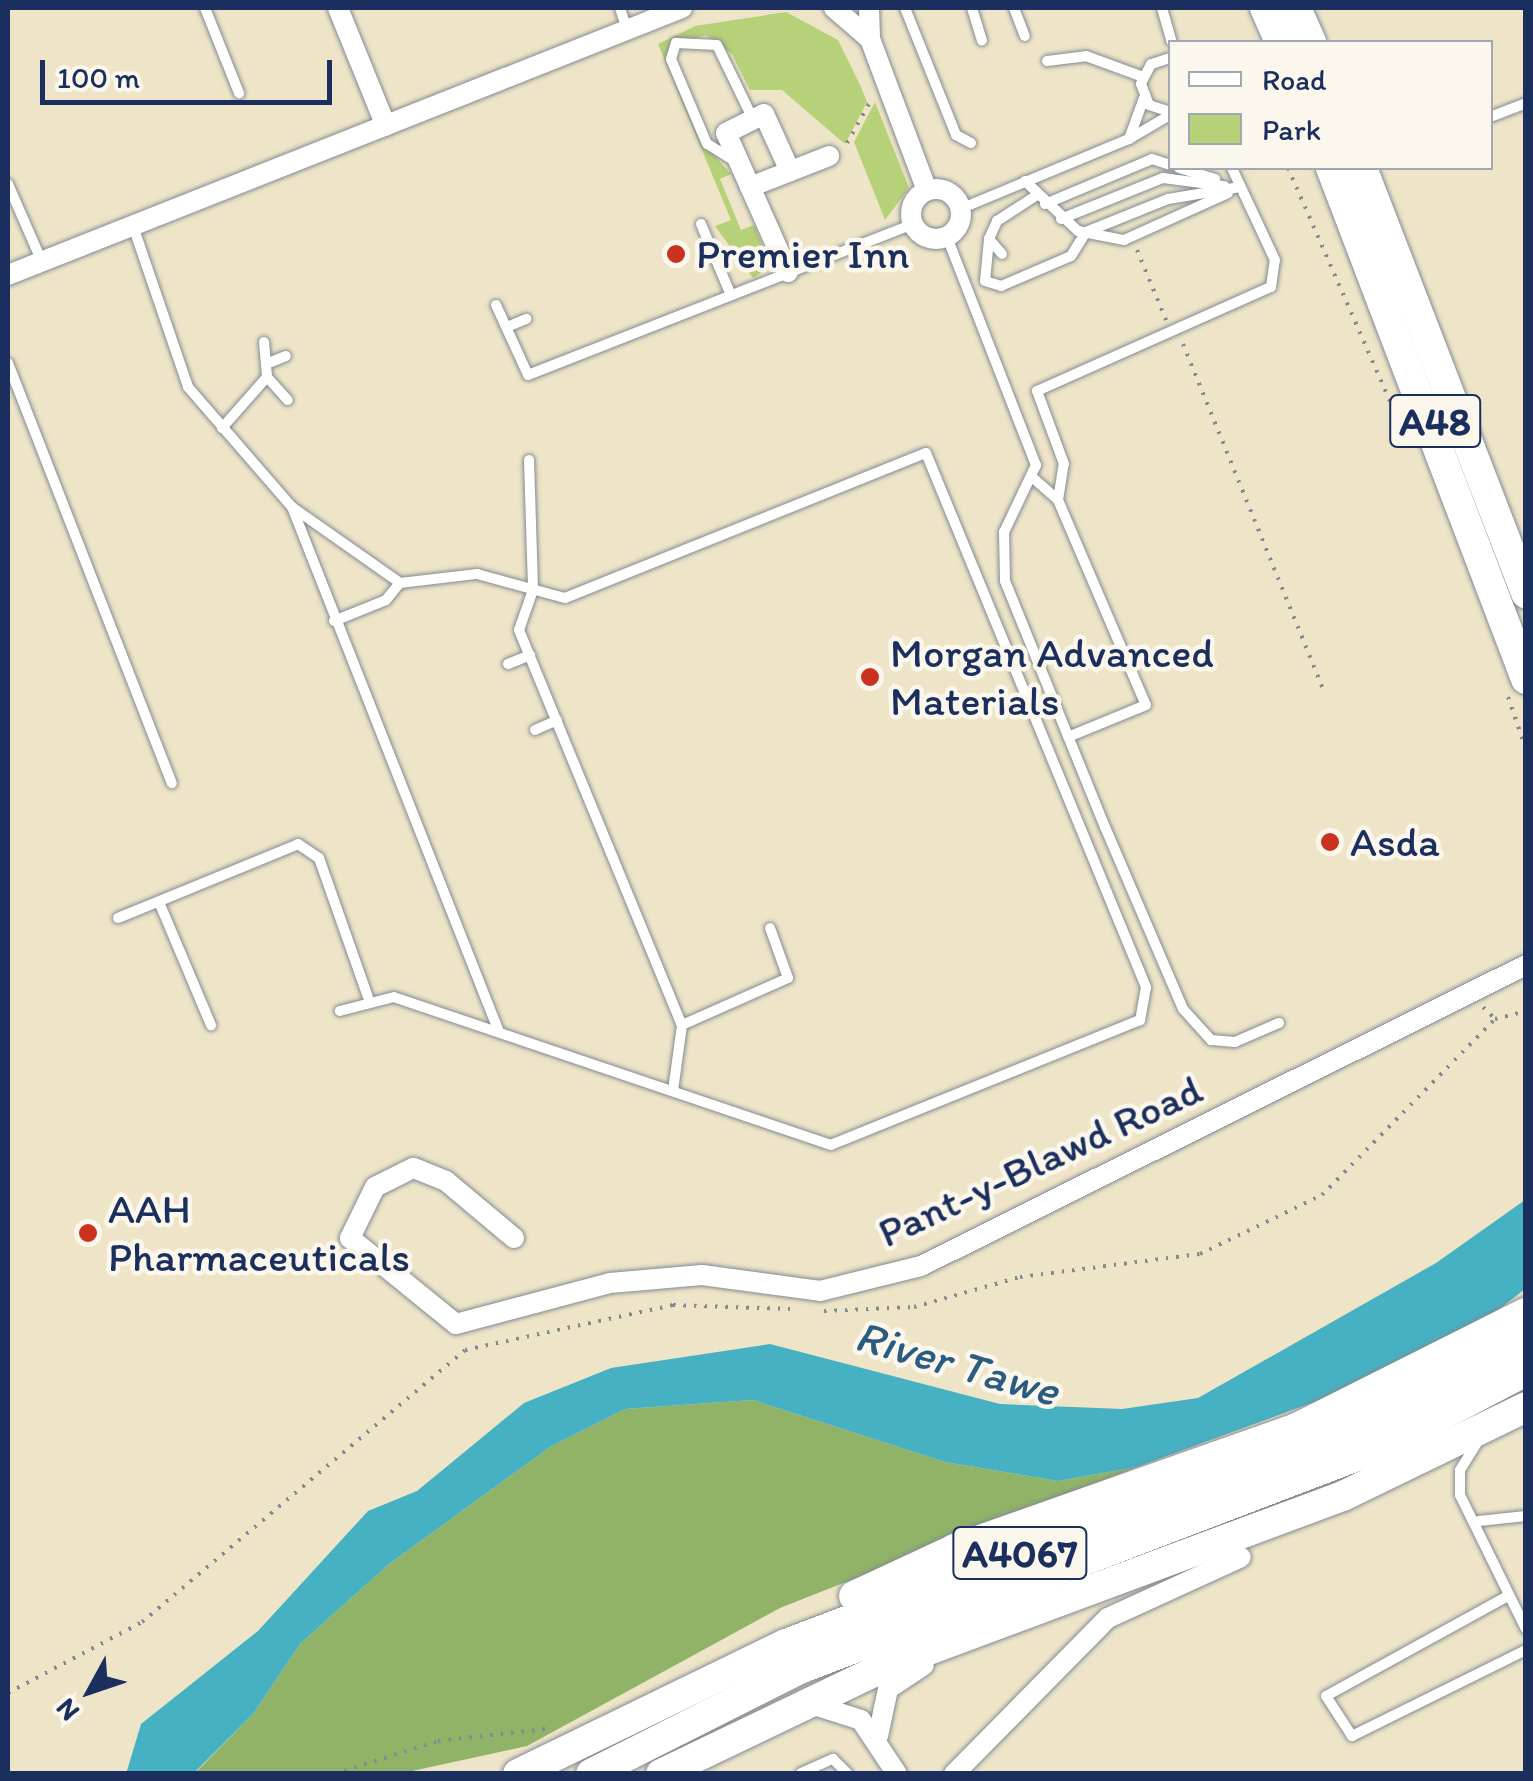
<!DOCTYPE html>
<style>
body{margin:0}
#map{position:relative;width:1533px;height:1781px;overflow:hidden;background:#eee5c8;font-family:Itim,sans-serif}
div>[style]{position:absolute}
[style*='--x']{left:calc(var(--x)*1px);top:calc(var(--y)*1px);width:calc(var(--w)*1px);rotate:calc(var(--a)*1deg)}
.green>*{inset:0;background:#b6d177}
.forest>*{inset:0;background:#90b368}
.water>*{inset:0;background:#45b1c3}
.path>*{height:4px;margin-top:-2px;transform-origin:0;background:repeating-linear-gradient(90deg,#848a93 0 2.5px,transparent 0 10.5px)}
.roads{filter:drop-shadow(0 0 2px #848a93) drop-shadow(0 0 2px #848a93)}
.service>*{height:10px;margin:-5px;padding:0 5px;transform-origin:5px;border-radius:5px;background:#fff}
.minor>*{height:20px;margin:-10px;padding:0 10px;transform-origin:10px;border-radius:10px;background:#fff}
.minor>.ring{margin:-10px;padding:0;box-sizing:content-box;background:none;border:20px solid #fff;border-radius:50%}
.primary>*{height:30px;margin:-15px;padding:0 15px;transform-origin:15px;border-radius:15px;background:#fff}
.dots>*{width:28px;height:28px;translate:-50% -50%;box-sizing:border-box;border:5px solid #fbf7ec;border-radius:50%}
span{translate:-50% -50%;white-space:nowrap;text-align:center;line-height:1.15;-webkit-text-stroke:9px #fbf7ec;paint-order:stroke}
.shield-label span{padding:2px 8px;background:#fbf7ec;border:2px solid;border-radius:8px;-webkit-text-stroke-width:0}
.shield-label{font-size:40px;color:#1b2f5e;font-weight:700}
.poi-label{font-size:42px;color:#1b2f5e}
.left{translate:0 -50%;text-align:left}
.street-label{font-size:42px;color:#1b2f5e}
.water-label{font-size:45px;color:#2a5c81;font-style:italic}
.frame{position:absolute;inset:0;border:10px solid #1b2f5e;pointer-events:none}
.legend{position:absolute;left:1168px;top:40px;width:325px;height:130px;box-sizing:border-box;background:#fbf7ec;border:2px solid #a1a7b3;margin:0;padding:12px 18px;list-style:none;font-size:30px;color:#1b2f5e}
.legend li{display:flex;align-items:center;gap:20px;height:50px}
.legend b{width:50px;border:2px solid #a1a7b3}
.north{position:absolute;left:40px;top:1641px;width:100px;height:100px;-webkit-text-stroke:8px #fbf7ec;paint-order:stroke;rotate:230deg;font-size:28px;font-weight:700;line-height:40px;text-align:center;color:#1b2f5e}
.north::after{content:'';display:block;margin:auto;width:35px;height:45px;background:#1b2f5e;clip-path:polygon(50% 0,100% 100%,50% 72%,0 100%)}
.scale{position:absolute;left:40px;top:60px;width:292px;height:45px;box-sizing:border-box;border:5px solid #1b2f5e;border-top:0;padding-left:12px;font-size:30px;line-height:35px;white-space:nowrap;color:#1b2f5e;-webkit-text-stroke:8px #fbf7ec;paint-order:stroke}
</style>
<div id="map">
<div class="green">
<i style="clip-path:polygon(786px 12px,838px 40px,861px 87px,867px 102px,845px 144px,782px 90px,750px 90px,732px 54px,706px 35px,668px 47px,705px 145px,731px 174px,720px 179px,741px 230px,754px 225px,771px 266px,753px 278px,715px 226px,731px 220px,658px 44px,695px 26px)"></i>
<i style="clip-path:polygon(875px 102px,909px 188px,885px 220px,854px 142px)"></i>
</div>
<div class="forest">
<i style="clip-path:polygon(753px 1400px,945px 1462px,1058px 1481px,1137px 1467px,780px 1608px,527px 1746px,403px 1773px,194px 1774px,253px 1714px,300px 1644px,389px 1564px,550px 1447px,625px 1409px)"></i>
</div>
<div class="water">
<i style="clip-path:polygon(1525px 1200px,1525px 1289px,1497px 1311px,1363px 1384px,1137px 1467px,1058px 1481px,945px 1462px,753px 1400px,625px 1409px,550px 1447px,389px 1564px,300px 1644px,253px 1714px,194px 1773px,126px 1774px,141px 1724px,258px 1631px,368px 1511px,417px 1491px,524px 1403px,611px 1368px,770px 1344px,1000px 1404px,1122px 1409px,1198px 1398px,1436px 1263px)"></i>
</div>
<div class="path">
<i style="--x:847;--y:143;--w:47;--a:-60.7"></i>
<i style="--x:1288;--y:168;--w:285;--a:66.4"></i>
<i style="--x:1137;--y:250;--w:76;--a:67.5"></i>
<i style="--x:1183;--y:344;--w:375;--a:67.9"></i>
<i style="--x:1508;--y:697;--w:55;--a:70.9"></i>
<i style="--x:1483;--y:1007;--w:17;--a:45"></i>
<i style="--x:824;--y:1311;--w:90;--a:-2.5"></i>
<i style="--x:914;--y:1307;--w:110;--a:-15.8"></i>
<i style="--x:1020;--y:1277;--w:181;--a:-7.3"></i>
<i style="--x:1200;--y:1254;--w:136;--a:-25.8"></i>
<i style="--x:1322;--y:1195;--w:247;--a:-45.5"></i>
<i style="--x:1495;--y:1019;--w:32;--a:-14"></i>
<i style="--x:8;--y:1693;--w:152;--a:-27.9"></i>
<i style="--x:142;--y:1622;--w:422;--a:-40.1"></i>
<i style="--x:465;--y:1350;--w:213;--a:-12.2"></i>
<i style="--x:673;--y:1305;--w:117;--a:2"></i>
<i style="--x:334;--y:1774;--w:109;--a:-17.6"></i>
<i style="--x:438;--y:1741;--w:116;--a:-6.4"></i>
</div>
<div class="roads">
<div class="service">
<i style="--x:205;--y:8;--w:92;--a:68.2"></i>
<i style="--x:620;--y:8;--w:22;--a:72"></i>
<i style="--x:905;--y:8;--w:137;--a:68.1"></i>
<i style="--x:956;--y:135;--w:17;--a:28"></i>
<i style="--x:972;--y:8;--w:34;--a:73"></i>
<i style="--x:1014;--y:8;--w:30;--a:69"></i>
<i style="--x:1162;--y:8;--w:35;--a:74"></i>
<i style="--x:1170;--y:58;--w:20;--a:162"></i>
<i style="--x:1151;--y:64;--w:22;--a:117"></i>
<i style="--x:1141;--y:84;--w:22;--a:69"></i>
<i style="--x:1149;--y:105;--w:22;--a:18"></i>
<i style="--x:1047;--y:61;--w:39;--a:-7"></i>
<i style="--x:1086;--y:56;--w:61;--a:20.2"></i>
<i style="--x:1144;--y:98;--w:44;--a:110.1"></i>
<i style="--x:1129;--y:139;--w:48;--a:-30.3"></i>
<i style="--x:1490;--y:117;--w:39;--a:-21"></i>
<i style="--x:738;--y:163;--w:36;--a:-148"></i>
<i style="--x:707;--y:144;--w:92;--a:-113"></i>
<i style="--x:671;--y:59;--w:17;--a:-73"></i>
<i style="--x:676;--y:43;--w:41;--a:2.8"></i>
<i style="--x:717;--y:45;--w:80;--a:64.1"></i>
<i style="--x:1179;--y:168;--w:38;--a:17"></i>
<i style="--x:1025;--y:181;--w:73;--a:43.3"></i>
<i style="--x:1078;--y:231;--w:47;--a:11.1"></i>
<i style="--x:1124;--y:240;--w:114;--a:-24.3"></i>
<i style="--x:8;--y:184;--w:85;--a:66.4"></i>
<i style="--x:1045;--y:204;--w:116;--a:-22.8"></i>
<i style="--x:1152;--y:159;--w:19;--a:18"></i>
<i style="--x:960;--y:209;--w:183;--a:-22.5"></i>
<i style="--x:1061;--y:219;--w:110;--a:-21.9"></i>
<i style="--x:1163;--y:178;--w:62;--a:7.5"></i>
<i style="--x:701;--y:224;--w:75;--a:67.2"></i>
<i style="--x:133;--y:226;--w:170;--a:71.1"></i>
<i style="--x:188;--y:387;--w:159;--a:49.1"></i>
<i style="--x:292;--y:507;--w:132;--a:35.1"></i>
<i style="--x:400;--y:583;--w:78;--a:-6.7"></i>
<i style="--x:477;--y:574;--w:91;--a:15.3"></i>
<i style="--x:565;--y:598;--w:389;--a:-21.9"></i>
<i style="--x:926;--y:453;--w:578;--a:67.61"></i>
<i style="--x:1146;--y:987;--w:34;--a:100"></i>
<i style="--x:1140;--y:1020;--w:333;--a:158"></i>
<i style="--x:831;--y:1145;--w:461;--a:-161.3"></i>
<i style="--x:394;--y:997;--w:56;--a:165.5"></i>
<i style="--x:947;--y:237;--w:245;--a:68.7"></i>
<i style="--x:1036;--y:465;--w:74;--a:115.5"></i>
<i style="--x:1004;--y:532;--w:49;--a:88.8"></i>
<i style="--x:1005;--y:581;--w:266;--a:67.9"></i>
<i style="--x:1105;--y:827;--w:198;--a:66.8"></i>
<i style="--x:1183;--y:1009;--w:42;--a:47.9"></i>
<i style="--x:1211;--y:1040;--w:24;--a:5"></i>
<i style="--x:1235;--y:1042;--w:48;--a:-23.4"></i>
<i style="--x:989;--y:239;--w:42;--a:95.4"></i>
<i style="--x:985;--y:281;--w:17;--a:17"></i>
<i style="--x:1001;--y:286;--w:76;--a:-23.2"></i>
<i style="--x:1071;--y:256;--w:28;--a:-58"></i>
<i style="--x:1086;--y:232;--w:88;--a:-21.9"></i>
<i style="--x:1168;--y:199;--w:73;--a:-9.5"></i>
<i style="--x:1002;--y:254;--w:20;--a:-131"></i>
<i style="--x:989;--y:239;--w:20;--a:-66"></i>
<i style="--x:997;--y:221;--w:48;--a:-33"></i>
<i style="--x:496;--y:305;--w:77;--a:65.4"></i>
<i style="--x:528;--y:375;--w:414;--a:-21.4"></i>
<i style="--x:507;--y:327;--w:21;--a:-23"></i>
<i style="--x:264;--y:342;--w:35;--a:85"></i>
<i style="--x:267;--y:377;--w:31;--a:48"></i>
<i style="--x:271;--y:362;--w:16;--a:-22"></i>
<i style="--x:8;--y:363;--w:451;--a:68.7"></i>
<i style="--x:222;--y:428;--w:68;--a:-48.6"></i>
<i style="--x:529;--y:460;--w:130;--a:88.2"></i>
<i style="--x:533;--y:590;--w:42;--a:109.3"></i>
<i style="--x:519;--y:630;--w:427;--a:67.6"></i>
<i style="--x:682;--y:1025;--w:67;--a:97.8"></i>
<i style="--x:1033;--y:478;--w:33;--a:41"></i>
<i style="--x:1058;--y:500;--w:223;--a:66.8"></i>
<i style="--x:1146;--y:705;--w:84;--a:157.7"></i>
<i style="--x:1058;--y:500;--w:36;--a:-81"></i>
<i style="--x:1064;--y:464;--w:78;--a:-110.3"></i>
<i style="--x:1037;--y:391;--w:256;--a:-24"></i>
<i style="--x:1271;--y:287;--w:27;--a:-82"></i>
<i style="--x:1275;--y:260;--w:102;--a:-115.1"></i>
<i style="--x:292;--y:507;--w:564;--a:68.48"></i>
<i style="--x:334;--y:621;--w:56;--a:-22"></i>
<i style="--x:386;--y:600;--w:22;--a:-51"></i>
<i style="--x:508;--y:664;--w:24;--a:-22"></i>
<i style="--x:535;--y:730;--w:24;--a:-24"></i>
<i style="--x:159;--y:902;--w:134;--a:67.1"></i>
<i style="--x:118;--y:918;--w:195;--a:-22.3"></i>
<i style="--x:298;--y:844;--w:25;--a:34"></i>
<i style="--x:319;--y:858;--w:147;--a:70.6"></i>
<i style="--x:682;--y:1025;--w:116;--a:-23.9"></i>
<i style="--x:788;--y:978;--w:53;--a:-109.8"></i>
<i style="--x:1480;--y:1438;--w:38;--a:122"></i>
<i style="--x:1460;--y:1470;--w:25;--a:90"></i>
<i style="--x:1460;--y:1495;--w:149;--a:63.8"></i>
<i style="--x:1479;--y:1521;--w:47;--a:-6.1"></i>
<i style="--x:1506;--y:1597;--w:205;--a:151.2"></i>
<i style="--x:1326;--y:1696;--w:48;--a:57"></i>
<i style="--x:1352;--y:1736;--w:194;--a:-26.3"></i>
<i style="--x:801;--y:1773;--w:35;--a:-24"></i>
<i style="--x:833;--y:1759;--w:21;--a:45"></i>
</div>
<div class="minor">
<i style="--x:338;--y:8;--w:127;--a:67.9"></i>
<i style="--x:834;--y:8;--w:48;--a:40.7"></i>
<i style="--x:869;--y:8;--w:31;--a:88"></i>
<i style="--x:870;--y:39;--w:162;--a:69.4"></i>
<i style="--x:750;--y:187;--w:85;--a:-21.4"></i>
<i class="ring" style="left:911px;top:189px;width:30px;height:30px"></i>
<i style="--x:788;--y:272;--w:152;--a:-114"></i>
<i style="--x:726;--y:133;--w:42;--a:-26.6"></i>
<i style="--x:764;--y:114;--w:63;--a:65.5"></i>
<i style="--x:8;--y:275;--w:725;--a:-21.61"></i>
<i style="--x:514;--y:1238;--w:89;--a:-140"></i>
<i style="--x:446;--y:1181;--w:35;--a:-158"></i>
<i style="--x:413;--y:1168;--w:42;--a:153.4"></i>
<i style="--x:375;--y:1187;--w:57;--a:116.1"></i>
<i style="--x:350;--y:1238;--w:136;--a:39.1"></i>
<i style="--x:456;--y:1324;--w:159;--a:-14.9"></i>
<i style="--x:610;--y:1283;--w:92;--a:-5"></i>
<i style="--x:702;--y:1275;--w:119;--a:7.7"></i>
<i style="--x:820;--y:1291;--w:104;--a:-13.9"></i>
<i style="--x:921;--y:1266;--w:676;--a:-26.45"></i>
<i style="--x:811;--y:1704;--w:52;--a:17.7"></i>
<i style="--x:861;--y:1720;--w:65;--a:56.3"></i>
<i style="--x:878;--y:1736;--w:48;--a:-78"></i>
<i style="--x:888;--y:1689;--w:43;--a:-33.7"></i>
<i style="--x:954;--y:1774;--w:219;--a:-45.4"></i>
<i style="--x:1108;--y:1618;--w:146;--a:-24.6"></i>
</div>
<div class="primary">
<i style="--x:1265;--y:8;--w:37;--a:66"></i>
<i style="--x:1296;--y:8;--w:37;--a:66"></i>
<i style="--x:1331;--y:168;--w:547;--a:69.11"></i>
<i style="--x:1362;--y:168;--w:456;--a:68.9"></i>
<i style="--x:854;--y:1596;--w:111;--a:-25"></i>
<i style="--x:955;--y:1549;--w:363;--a:-19.5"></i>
<i style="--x:1297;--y:1428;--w:256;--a:-26.7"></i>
<i style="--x:518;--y:1774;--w:298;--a:-25.9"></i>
<i style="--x:786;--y:1644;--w:624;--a:-20.73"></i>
<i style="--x:1370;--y:1423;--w:176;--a:-27.7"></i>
<i style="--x:591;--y:1774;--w:236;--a:-26.7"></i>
<i style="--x:802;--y:1668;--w:622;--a:-20.91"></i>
<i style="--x:1383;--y:1446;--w:161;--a:-27.7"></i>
<i style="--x:661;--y:1774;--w:255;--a:-25.6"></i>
<i style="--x:891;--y:1664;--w:482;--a:-20.4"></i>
<i style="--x:1343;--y:1496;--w:203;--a:-25.9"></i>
</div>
</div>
<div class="dots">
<i style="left:676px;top:254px;background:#c8321e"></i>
<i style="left:870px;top:677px;background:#c8321e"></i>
<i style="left:1330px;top:842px;background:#c8321e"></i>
<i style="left:88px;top:1233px;background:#c8321e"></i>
</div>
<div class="shield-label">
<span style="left:1435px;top:421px">A48</span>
<span style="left:1020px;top:1553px">A4067</span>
</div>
<div class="poi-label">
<span class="left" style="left:696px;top:254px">Premier Inn</span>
<span class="left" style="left:890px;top:677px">Morgan Advanced<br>Materials</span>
<span class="left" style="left:1350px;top:842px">Asda</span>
<span class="left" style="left:108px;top:1233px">AAH<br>Pharmaceuticals</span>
</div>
<div class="street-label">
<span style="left:1040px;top:1161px;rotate:-25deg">Pant-y-Blawd Road</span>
</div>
<div class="water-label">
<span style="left:957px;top:1363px;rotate:16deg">River Tawe</span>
</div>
<div class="frame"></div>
<ul class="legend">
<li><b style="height:12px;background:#fff"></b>Road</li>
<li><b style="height:28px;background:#b6d177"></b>Park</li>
</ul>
<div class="north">N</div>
<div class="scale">100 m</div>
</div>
